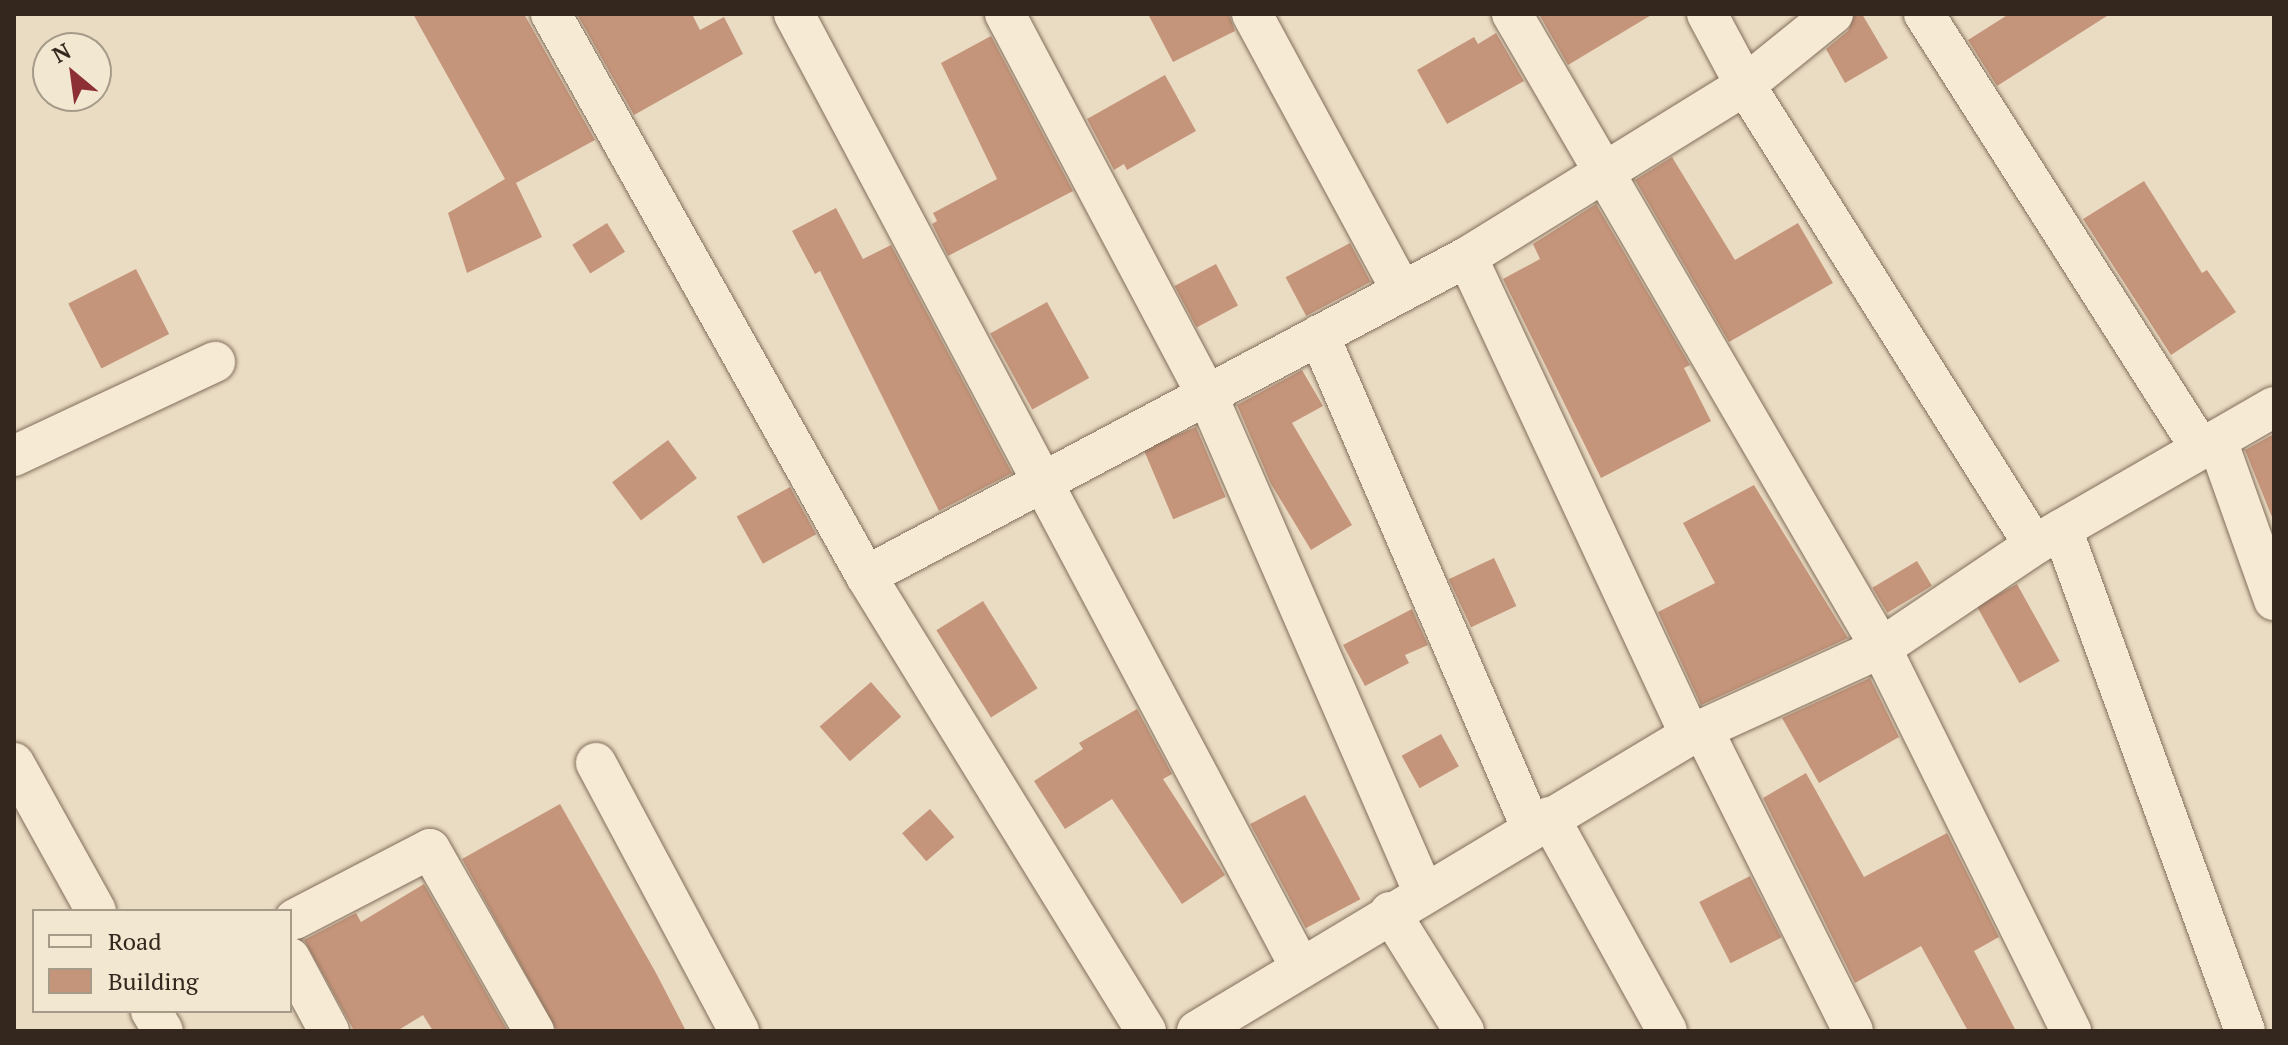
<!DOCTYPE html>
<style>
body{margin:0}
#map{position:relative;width:2288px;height:1045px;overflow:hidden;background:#eadcc3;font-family:"PT Serif",serif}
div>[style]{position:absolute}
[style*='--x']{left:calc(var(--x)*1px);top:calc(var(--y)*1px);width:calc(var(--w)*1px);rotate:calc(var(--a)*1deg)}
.building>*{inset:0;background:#c5957b;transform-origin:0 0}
.roads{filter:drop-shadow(0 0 2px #836e5b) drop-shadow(0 0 2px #836e5b)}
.street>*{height:40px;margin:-20px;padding:0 20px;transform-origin:20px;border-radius:20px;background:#f6ead5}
span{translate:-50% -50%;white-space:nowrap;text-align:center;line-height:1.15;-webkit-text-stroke:8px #f2e7d1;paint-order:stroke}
.frame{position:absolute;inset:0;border:16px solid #34271e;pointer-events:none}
.legend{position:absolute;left:32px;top:909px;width:260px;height:104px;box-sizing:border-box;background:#f2e7d1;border:2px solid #a69a89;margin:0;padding:10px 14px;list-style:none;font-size:24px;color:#34271e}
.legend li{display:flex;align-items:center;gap:16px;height:40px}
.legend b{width:40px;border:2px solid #a69a89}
.north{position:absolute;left:32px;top:32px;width:80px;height:80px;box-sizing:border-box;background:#f2e7d1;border:2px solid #a69a89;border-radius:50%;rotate:331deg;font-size:22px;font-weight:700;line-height:32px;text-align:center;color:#34271e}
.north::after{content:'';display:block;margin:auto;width:28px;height:36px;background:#8d3036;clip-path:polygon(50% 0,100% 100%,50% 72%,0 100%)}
</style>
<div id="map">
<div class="building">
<i style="clip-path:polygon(413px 14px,524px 14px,595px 140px,516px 183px,542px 237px,467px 273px,448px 213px,505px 179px)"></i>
<i style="clip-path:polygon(577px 14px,692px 14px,700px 30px,724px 17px,743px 54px,634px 115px)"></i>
<i style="clip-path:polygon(1148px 14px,1229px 14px,1235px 31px,1173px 62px)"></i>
<i style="clip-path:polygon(1539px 14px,1653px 14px,1568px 65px)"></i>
<i style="clip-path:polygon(1855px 14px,1862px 14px,1888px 58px,1845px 83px,1826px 49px,1848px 31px)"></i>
<i style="clip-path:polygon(2009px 14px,2110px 14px,1997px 86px,1968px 40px)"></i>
<i style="clip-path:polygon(1496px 33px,1524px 81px,1447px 124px,1417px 70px,1474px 37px,1478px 44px)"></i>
<i style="clip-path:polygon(991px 36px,1073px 191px,948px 256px,932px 224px,937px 221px,933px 213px,997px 179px,941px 63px)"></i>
<i style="clip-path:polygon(1165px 75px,1196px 131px,1127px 170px,1124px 164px,1114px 170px,1087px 119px)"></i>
<i style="clip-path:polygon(1672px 157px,1735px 260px,1798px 223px,1833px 283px,1729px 342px,1635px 180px)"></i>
<i style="clip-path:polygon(2144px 181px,2202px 273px,2207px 270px,2236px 312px,2171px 355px,2083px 219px)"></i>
<i style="clip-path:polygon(1596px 204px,1690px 365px,1684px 368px,1711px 421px,1601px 478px,1503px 279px,1540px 259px,1533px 244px)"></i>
<i style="clip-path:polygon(836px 208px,863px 259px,891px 245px,1012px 473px,939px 511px,820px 271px,815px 274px,792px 231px)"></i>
<i style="left:607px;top:223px;width:34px;height:41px;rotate:58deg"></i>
<i style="left:1350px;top:243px;width:44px;height:73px;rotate:62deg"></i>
<i style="left:1216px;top:264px;width:47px;height:47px;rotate:62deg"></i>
<i style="left:136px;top:269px;width:73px;height:76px;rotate:63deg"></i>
<i style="left:1047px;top:302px;width:87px;height:65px;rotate:61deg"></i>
<i style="clip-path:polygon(1302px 370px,1323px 406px,1292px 423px,1352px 525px,1311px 550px,1271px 484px,1237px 405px)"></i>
<i style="left:1196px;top:427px;width:76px;height:57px;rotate:67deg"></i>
<i style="clip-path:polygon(2274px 434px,2274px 522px,2245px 450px)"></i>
<i style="left:668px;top:440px;width:48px;height:70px;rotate:53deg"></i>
<i style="clip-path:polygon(1754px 485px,1848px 638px,1701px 705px,1658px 612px,1715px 583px,1683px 523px)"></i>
<i style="left:790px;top:487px;width:54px;height:61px;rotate:61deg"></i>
<i style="left:1494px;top:558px;width:53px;height:50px;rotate:65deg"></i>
<i style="left:1917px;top:561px;width:29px;height:52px;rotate:59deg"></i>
<i style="left:2017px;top:584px;width:88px;height:46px;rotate:61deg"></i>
<i style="left:983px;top:601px;width:103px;height:55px;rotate:58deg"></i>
<i style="clip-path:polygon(1412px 609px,1428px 645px,1405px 655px,1409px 663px,1365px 686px,1343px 645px)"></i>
<i style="clip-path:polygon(1870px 678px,1899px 737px,1819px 783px,1782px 718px)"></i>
<i style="left:871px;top:682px;width:46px;height:68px;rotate:49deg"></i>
<i style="clip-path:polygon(1137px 709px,1172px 774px,1163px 779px,1225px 875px,1182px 904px,1112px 799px,1065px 829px,1034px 781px,1083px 749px,1079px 743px)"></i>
<i style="left:1441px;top:734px;width:37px;height:45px;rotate:61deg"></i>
<i style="clip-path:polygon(1806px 773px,1864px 877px,1947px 833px,1999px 937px,1974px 951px,2016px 1031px,1968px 1031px,1921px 946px,1855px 983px,1763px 798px)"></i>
<i style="left:1305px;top:795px;width:118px;height:62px;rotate:62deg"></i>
<i style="clip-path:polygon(560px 804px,656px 973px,686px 1031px,557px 1031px,462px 859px)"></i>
<i style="left:930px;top:809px;width:37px;height:37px;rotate:49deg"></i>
<i style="left:1750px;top:876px;width:69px;height:57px;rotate:63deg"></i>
<i style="clip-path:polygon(424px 884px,508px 1031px,433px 1031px,423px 1015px,397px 1031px,354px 1031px,351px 1025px,304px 940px,356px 913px,361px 922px)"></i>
</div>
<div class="roads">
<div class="street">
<i style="--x:551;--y:14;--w:644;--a:60.73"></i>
<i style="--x:866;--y:576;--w:534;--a:58.39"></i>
<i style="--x:794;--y:14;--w:1079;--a:62.03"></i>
<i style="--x:1005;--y:14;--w:433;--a:62.1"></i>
<i style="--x:1208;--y:397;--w:539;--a:66.48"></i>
<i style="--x:1252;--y:14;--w:313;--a:61.6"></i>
<i style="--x:1512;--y:14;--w:734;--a:59.8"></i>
<i style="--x:1881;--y:648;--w:428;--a:63.6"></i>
<i style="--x:1707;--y:14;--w:81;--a:61.8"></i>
<i style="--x:1745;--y:85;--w:113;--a:-38.9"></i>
<i style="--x:1924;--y:14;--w:516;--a:57.51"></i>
<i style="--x:1467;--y:257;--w:527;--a:64.99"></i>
<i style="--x:1319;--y:335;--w:536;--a:66.69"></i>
<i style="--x:2217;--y:440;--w:170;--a:70.4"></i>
<i style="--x:14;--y:456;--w:222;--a:-25.1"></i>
<i style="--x:2062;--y:529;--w:534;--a:69.97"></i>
<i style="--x:866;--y:576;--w:680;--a:-27.96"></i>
<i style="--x:1467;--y:257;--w:327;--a:-31.7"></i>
<i style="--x:1745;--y:85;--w:543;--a:57.86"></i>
<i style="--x:1703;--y:730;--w:336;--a:63.5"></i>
<i style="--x:14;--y:763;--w:169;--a:61"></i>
<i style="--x:596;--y:763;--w:304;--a:61.9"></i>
<i style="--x:1549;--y:817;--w:244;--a:61.1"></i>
<i style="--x:1390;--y:912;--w:140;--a:58.1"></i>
<i style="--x:295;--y:919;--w:152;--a:-27.4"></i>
<i style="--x:430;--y:849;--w:210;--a:60.3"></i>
<i style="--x:290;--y:958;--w:83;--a:61.9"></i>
<i style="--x:151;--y:1011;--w:23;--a:59"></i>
<i style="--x:1197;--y:1031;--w:575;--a:-30.98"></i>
<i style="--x:1690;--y:735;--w:210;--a:-24.5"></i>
<i style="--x:1881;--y:648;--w:184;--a:-33.9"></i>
<i style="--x:2034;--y:545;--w:277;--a:-29.9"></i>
</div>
</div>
<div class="frame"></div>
<ul class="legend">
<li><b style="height:10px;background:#f6ead5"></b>Road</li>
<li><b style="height:22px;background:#c5957b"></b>Building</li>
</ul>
<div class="north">N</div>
</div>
